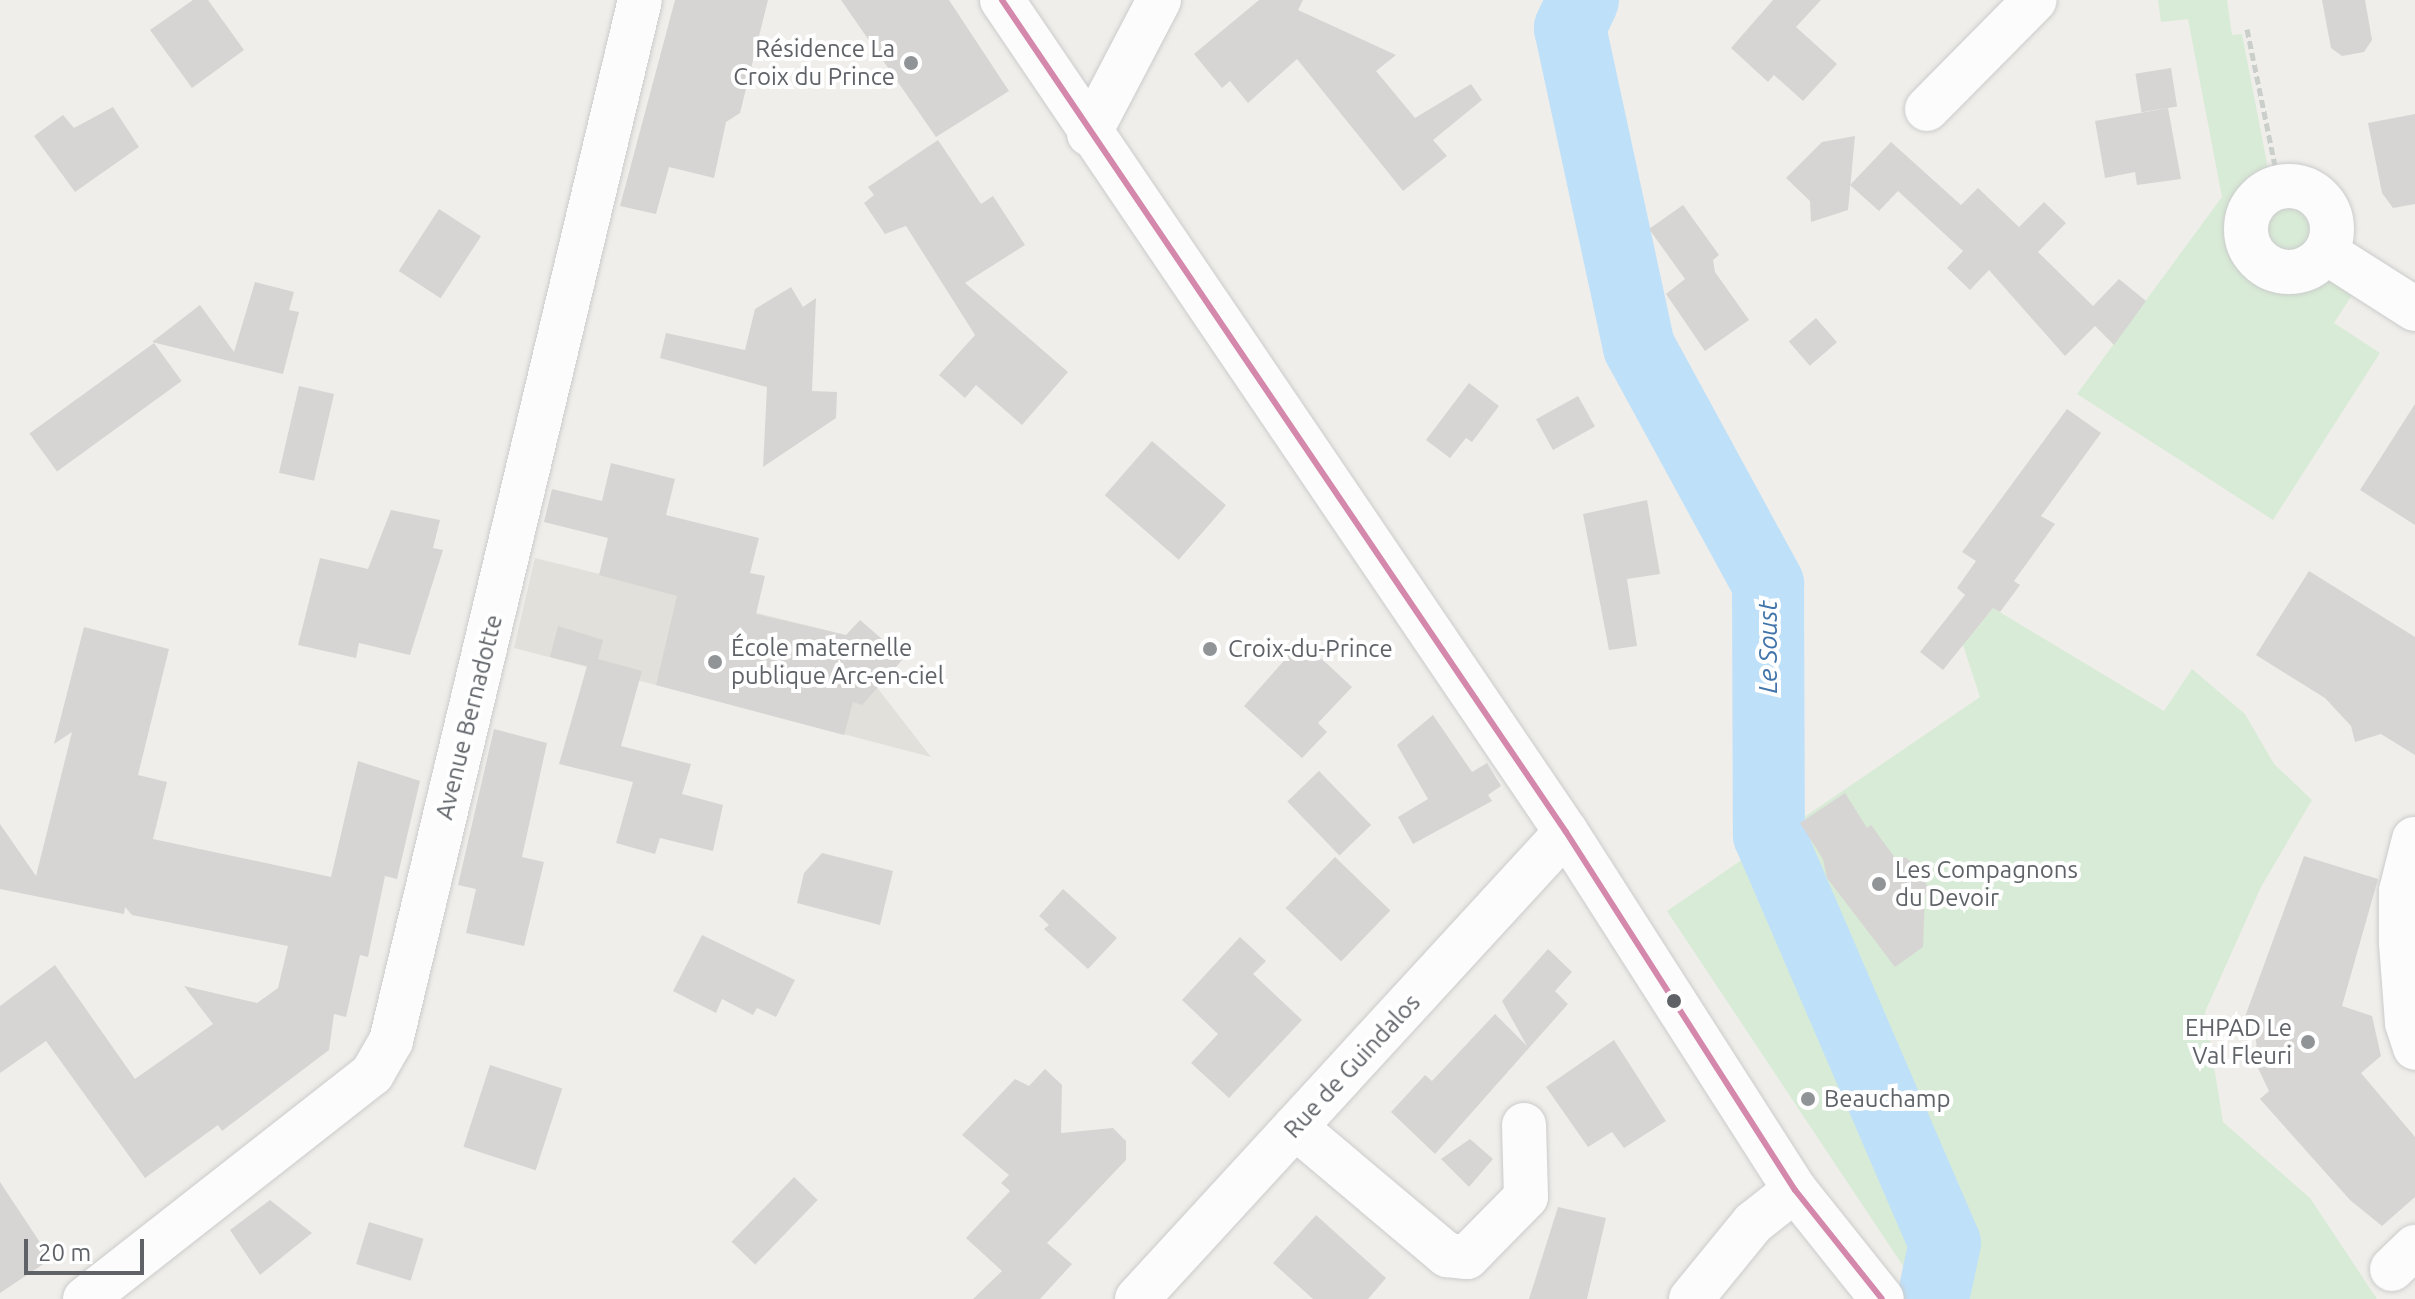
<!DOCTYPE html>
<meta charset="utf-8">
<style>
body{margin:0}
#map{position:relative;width:2415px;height:1299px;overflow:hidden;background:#efeeea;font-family:Ubuntu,sans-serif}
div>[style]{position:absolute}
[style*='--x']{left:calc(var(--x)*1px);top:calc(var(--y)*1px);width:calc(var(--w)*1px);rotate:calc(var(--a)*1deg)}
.education>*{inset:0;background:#e2e0da}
.green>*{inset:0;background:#d8ebd6}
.round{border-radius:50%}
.river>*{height:72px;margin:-36px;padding:0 36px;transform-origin:36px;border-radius:36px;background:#bfe0f9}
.building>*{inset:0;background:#d6d5d3;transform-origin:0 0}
.path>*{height:5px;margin-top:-2.5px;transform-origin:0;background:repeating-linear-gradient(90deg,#cacfcc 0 8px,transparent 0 12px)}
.roads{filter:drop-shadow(0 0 2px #cbcccc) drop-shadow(0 0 2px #cbcccc)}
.minor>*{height:44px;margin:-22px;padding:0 22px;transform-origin:22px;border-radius:22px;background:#fdfcfc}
.minor>.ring{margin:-22px;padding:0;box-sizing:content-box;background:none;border:44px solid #fdfcfc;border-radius:50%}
.bus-1>*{height:6px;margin:-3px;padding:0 3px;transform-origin:3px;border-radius:3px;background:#d489ac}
.dots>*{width:22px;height:22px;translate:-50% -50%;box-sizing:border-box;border:4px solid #fff;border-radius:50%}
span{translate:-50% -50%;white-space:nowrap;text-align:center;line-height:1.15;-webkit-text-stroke:8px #fff;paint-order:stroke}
.poi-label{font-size:24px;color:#5f6368}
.right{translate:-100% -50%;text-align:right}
.left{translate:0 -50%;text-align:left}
.street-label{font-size:24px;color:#5f6368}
.water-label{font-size:26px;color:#4174aa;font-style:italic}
.scale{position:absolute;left:24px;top:1239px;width:120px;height:36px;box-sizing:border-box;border:4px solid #5f6368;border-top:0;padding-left:10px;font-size:24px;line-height:28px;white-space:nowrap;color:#5f6368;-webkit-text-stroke:6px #fff;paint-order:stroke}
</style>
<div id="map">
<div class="education">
<i style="clip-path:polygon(535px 558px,834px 632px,931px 757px,514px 648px)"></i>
</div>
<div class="green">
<i style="clip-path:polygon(2158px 0,2227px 0,2232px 35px,2242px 34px,2269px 174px,2253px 186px,2235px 218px,2237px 258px,2250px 279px,2290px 291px,2329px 275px,2354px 292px,2334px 323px,2380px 353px,2273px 520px,2077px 394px,2222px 197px,2188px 19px,2161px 22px)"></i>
<i class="round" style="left:2268px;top:209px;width:42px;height:42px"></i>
<i style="clip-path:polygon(1993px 608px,2164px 711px,2192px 669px,2245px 714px,2274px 764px,2312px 800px,2261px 887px,2205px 1012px,2223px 1122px,2310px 1198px,2377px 1299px,1925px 1299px,1667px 911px,1980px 697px,1963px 645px)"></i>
</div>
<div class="river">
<i style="--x:1583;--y:0;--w:31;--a:115"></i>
<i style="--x:1570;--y:28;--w:326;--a:77.8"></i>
<i style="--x:1639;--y:347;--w:270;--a:61.4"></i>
<i style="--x:1768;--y:584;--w:251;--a:89.8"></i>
<i style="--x:1769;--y:835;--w:444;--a:66.7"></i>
<i style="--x:1945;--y:1243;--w:57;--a:102.1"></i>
</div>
<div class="building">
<i style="clip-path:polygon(193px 0,208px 0,244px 50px,192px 88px,150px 30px)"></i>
<i style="clip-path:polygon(675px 0,768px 0,740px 113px,726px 122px,714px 178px,669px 167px,656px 214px,620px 206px)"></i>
<i style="clip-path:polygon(841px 0,949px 0,1009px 91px,936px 137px)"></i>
<i style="clip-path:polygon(1259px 0,1303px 0,1298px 10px,1396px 55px,1376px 71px,1415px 118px,1471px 84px,1482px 100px,1433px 140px,1447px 156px,1403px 191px,1297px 59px,1248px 103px,1230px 81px,1222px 88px,1194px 54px)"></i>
<i style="clip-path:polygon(1773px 0,1821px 0,1796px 27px,1837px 64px,1803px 101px,1774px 75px,1768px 82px,1731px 48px)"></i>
<i style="clip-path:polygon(2322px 0,2365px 0,2372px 40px,2364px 52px,2342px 56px,2331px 48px)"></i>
<i style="left:2171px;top:68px;width:39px;height:36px;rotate:81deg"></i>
<i style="clip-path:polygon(113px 107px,139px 147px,75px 192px,34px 136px,63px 115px,74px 128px)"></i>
<i style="clip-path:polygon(2168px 108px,2181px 179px,2137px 185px,2135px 172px,2105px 178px,2095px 121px)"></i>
<i style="clip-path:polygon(2415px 114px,2415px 204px,2393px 208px,2382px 193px,2368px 123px)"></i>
<i style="clip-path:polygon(1855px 136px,1848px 210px,1811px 222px,1810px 201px,1786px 178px,1822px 142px)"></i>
<i style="clip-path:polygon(938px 140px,981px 204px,993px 196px,1025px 245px,965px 283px,1068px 372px,1022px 425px,976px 385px,965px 398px,939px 375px,975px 335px,906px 226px,885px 234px,864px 203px,874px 195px,868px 187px)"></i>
<i style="clip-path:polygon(1891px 142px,1961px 205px,1978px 188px,2019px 227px,2044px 202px,2066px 223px,2038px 252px,2093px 306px,2119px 279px,2146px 301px,2114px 345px,2095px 326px,2065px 356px,1989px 270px,1970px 290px,1947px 268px,1963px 251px,1898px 191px,1879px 211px,1850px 185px)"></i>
<i style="clip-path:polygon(1683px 205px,1719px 255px,1713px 260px,1715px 272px,1749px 320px,1705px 351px,1666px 294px,1685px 279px,1649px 229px)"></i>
<i style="left:439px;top:209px;width:50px;height:74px;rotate:33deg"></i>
<i style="clip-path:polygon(255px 282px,294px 292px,289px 310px,299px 312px,283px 374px,152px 342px,200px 305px,234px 352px)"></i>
<i style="clip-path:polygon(791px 287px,803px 307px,816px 298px,812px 391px,837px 392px,836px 418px,763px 467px,767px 387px,660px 358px,666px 333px,745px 350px,755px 309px)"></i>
<i style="left:1816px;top:318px;width:32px;height:36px;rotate:49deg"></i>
<i style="left:154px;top:343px;width:47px;height:154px;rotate:54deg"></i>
<i style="clip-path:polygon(1469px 383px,1499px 406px,1472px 442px,1466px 438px,1450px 458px,1426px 440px)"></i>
<i style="left:299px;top:386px;width:36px;height:89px;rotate:13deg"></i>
<i style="left:1578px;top:396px;width:35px;height:48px;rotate:61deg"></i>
<i style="clip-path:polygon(2415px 404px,2415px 525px,2360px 490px)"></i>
<i style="clip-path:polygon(2067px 409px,2101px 433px,2041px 516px,2055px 524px,2014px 581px,2020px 585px,2000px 612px,1993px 608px,1943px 670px,1920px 652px,1965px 595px,1957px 588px,1976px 561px,1962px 552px)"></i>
<i style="left:1152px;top:441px;width:98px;height:72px;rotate:41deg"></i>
<i style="clip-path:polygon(611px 463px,675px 479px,666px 515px,759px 538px,750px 573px,765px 576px,756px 614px,846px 635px,860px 620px,904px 658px,862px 705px,853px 702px,844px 735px,656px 685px,677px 596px,599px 575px,608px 538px,544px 522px,552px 489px,602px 501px)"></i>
<i style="clip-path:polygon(1647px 500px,1660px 574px,1627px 579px,1637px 646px,1609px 650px,1583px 514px)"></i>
<i style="clip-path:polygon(391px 510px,440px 520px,433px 548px,443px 550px,410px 655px,359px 643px,356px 658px,298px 645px,320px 558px,368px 569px)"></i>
<i style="clip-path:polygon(2309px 571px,2415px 637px,2415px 755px,2381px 734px,2355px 742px,2351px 726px,2325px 698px,2256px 655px)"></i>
<i style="clip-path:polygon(558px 626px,603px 640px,598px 659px,642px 671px,621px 746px,691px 764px,682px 794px,723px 805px,713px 851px,660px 838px,655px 854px,616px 843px,633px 782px,559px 764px,587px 666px,550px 657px)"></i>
<i style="clip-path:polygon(84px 627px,169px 649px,138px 775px,167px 782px,153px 839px,331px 877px,358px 761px,420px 781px,397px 879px,385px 876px,368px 957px,360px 955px,346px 1017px,334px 1014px,329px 1050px,222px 1131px,218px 1125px,145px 1178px,46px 1041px,0 1073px,0 1006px,55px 965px,135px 1079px,213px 1024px,184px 986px,257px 1003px,278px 988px,288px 946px,132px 915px,125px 907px,124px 914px,0 889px,0 824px,36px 876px,72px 732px,54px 744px)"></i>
<i style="clip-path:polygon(1296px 647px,1309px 647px,1352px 687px,1318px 723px,1327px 732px,1302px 758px,1244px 706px)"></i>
<i style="clip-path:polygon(1433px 715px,1472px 772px,1487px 763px,1501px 786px,1488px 795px,1492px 801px,1413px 844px,1398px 817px,1428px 799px,1397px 745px)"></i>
<i style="clip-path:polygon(494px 729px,547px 743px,522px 857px,544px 862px,524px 946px,466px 933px,476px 889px,458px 885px)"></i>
<i style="left:1319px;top:771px;width:75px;height:44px;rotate:46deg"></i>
<i style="clip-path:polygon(1845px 793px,1867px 828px,1871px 825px,1898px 862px,1905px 857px,1913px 863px,1930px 890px,1925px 894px,1923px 947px,1895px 967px,1827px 878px,1823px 859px,1800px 823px)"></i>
<i style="clip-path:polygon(822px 853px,893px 871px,880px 925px,797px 903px,804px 873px)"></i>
<i style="clip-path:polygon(2304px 856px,2378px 879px,2342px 1006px,2372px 1016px,2381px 1056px,2361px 1073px,2415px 1137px,2415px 1197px,2382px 1226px,2350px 1200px,2260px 1099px,2269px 1091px,2258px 1068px,2255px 1026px,2243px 1022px)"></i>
<i style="left:1335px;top:857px;width:77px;height:71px;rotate:44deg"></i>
<i style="clip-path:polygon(1063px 889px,1117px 938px,1088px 969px,1044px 929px,1049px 925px,1039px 916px)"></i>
<i style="clip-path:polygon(702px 935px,795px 980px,776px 1017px,757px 1008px,753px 1015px,722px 999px,716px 1013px,673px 991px)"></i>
<i style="clip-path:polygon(1240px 937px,1266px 961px,1253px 974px,1302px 1020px,1229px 1098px,1191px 1063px,1218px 1034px,1182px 1000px)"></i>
<i style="clip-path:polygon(1548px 949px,1572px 972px,1555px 991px,1568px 1004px,1435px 1154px,1391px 1112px,1425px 1075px,1432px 1081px,1495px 1014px,1527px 1046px,1502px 1001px)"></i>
<i style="clip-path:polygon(1614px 1040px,1666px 1121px,1624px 1148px,1612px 1132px,1588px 1147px,1546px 1087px)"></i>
<i style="left:490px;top:1065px;width:76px;height:86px;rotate:18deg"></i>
<i style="clip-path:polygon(1045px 1069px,1062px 1085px,1061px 1133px,1113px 1128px,1126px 1141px,1126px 1160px,1047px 1243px,1072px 1264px,1040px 1299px,973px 1299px,1002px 1271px,966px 1238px,1010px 1191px,1001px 1183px,1009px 1175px,962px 1135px,1015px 1079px,1029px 1086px)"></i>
<i style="clip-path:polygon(1470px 1139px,1493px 1159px,1469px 1187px,1441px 1159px)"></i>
<i style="left:794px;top:1177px;width:33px;height:90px;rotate:44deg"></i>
<i style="clip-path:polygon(0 1182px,51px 1259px,0 1293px)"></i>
<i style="clip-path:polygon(270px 1200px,312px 1233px,260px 1275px,230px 1230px)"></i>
<i style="clip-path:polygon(1558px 1207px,1606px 1218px,1587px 1299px,1529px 1299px)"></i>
<i style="clip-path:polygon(1316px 1215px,1386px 1278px,1368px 1299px,1313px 1299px,1273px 1263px)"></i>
<i style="left:369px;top:1222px;width:57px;height:44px;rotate:17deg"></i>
</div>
<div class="path">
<i style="--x:2247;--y:29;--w:159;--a:78.4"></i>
</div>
<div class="roads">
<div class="minor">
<i style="--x:1002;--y:0;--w:1005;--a:55.87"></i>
<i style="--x:1566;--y:832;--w:425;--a:57.4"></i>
<i style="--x:1795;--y:1190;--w:139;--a:51.4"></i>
<i style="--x:1927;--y:109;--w:153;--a:-45.3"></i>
<i style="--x:1089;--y:134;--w:151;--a:-62.4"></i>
<i class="ring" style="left:2246px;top:186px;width:42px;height:42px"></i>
<i style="--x:2327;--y:253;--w:104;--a:32.5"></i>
<i style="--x:2414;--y:839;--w:54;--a:104"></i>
<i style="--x:2401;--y:891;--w:52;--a:90"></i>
<i style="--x:2401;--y:943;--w:80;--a:85.7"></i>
<i style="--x:2407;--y:1023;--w:26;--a:72"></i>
<i style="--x:1295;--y:1127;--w:199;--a:40.1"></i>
<i style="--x:1447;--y:1255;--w:20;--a:6"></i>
<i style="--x:1467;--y:1257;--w:84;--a:-45.5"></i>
<i style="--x:1526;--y:1197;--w:72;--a:-91.6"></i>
<i style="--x:2392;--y:1269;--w:32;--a:-44"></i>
<i style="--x:85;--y:1299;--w:365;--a:-38.1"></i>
<i style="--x:372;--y:1074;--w:38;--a:-60"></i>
<i style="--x:391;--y:1041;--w:1070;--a:-76.55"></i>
<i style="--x:1137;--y:1299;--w:634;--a:-47.43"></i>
<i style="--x:1691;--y:1299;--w:98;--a:-50.8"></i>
<i style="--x:1753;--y:1223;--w:53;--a:-38.2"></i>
</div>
</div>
<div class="bus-1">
<i style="--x:1002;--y:0;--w:1005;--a:55.87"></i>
<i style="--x:1566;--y:832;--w:425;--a:57.4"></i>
<i style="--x:1795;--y:1190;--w:139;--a:51.4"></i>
</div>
<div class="dots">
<i style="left:911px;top:63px;background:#919496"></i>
<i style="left:1210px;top:649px;background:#919496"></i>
<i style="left:715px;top:662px;background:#919496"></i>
<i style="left:1879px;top:884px;background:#919496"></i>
<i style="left:1674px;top:1001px;background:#5f6368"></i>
<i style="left:2308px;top:1042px;background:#919496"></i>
<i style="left:1808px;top:1099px;background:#919496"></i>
</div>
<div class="poi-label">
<span class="right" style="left:895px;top:63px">Résidence La<br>Croix du Prince</span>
<span class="left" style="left:731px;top:662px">École maternelle<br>publique Arc-en-ciel</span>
<span class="left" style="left:1228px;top:649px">Croix-du-Prince</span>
<span class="left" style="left:1895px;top:884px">Les Compagnons<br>du Devoir</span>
<span class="right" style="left:2292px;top:1042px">EHPAD Le<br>Val Fleuri</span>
<span class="left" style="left:1824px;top:1099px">Beauchamp</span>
</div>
<div class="street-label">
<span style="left:469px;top:717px;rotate:-76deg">Avenue Bernadotte</span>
<span style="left:1352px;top:1066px;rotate:-47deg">Rue de Guindalos</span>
</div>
<div class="water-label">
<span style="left:1768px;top:647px;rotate:-90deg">Le Soust</span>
</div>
<div class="scale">20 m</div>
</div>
